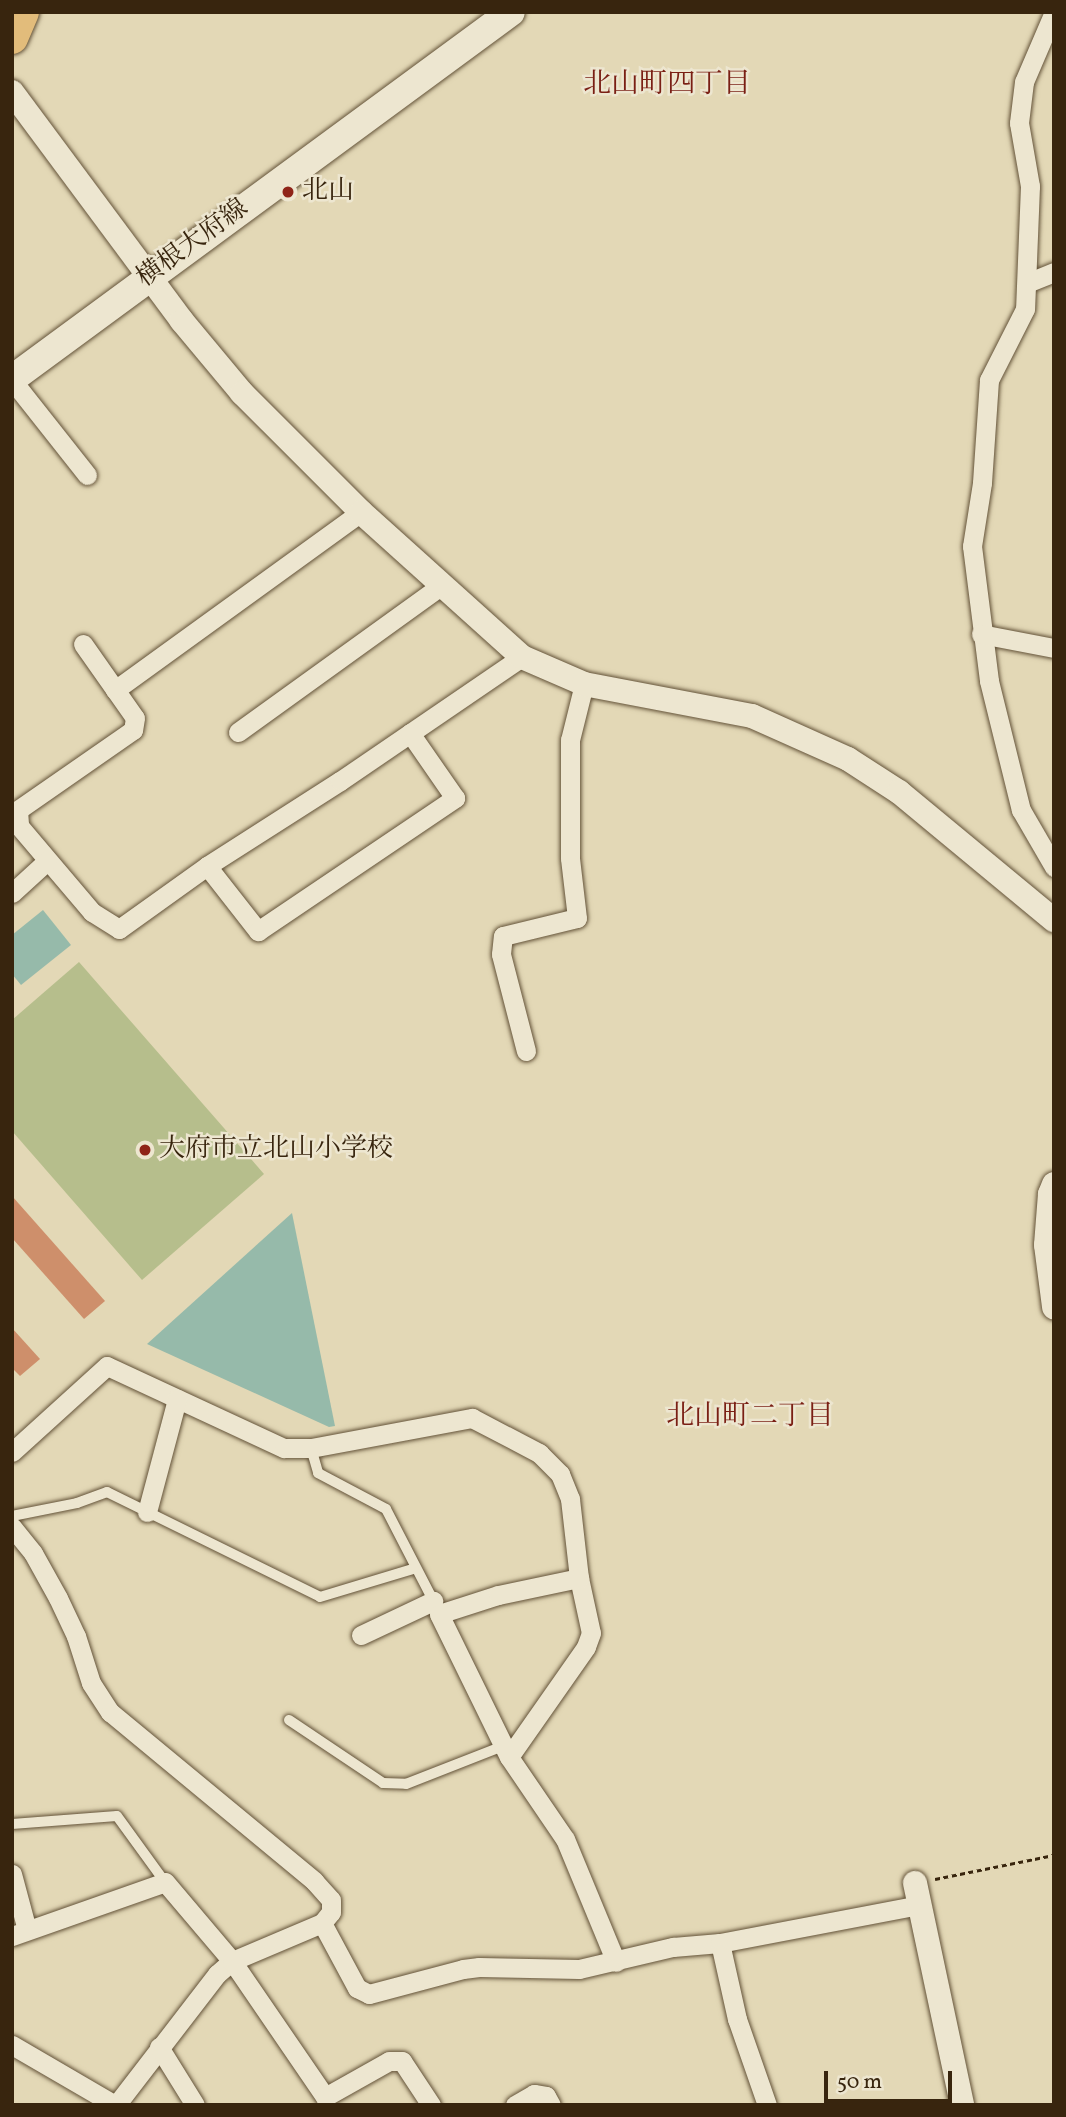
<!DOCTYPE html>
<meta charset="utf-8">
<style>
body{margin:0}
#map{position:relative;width:1066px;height:2117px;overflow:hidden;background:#e3d8b6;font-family:Vollkorn,"Noto Serif JP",serif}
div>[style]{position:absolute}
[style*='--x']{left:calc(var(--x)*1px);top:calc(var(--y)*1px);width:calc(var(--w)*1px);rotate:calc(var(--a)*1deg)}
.green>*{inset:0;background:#b6be8c}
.water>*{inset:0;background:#96baaa}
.building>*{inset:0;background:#ce8f6b}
.path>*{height:2.5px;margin-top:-1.25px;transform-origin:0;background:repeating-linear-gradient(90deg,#38250e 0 5px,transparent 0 8.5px)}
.roads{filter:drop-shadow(0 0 2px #635238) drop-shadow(0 0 2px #635238)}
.service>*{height:10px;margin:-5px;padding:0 5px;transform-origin:5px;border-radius:5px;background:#ede6d0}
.minor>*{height:19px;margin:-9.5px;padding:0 9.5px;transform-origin:9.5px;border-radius:9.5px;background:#ede6d0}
.tertiary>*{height:24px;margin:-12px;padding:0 12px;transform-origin:12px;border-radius:12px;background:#ede6d0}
.secondary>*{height:28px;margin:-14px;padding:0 14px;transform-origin:14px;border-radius:14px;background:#ede6d0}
.trunk>*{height:32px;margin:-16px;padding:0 16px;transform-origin:16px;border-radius:16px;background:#e2bc7b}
.dots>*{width:19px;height:19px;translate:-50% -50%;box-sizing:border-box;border:4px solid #ede6d0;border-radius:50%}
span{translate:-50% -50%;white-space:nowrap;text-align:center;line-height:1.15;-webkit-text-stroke:5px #ede6d0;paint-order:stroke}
.poi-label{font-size:26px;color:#38250e}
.left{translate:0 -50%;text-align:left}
.street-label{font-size:26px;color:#38250e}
.neighbourhood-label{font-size:28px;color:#7a1f14}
.frame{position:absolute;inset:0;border:14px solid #38250e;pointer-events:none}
.scale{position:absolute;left:824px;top:2071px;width:128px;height:32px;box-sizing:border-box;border:4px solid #38250e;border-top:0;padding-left:9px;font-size:21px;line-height:24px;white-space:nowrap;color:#38250e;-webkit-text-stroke:5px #ede6d0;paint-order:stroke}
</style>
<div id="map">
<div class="green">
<i style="clip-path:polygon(79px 962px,264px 1174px,142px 1280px,12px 1131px,12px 1020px)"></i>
</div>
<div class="water">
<i style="clip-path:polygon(43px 910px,71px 945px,21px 985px,12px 974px,12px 935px)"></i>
<i style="clip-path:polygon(292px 1213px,335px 1426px,329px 1427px,147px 1344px)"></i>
</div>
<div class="building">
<i style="clip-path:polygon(12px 1196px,105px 1301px,84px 1319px,12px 1238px)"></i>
<i style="clip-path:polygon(12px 1328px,40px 1359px,20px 1376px,12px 1368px)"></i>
</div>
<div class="path">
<i style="--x:935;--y:1879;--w:121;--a:-11.4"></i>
</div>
<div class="roads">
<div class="service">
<i style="--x:311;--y:1448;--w:26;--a:74"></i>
<i style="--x:318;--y:1473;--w:77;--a:27.9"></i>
<i style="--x:386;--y:1509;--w:107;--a:62.7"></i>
<i style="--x:12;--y:1516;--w:66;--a:-11.3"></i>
<i style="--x:77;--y:1503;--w:32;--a:-20"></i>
<i style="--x:107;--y:1492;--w:237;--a:26.2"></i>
<i style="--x:320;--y:1597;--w:100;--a:-16.8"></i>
<i style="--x:289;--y:1720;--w:113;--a:33.8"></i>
<i style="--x:383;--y:1783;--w:23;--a:2"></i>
<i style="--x:406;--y:1784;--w:104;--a:-21.4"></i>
<i style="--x:12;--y:1824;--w:105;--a:-4.4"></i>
<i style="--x:117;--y:1816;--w:82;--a:54"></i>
</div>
<div class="minor">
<i style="--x:1054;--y:12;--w:76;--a:113.2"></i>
<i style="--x:1024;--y:82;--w:41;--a:97"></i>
<i style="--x:1019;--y:123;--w:64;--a:80.1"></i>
<i style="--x:1030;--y:186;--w:123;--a:92.3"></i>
<i style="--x:1025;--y:309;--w:80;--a:116.9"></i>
<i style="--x:989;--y:380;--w:103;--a:93.9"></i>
<i style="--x:982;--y:483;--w:64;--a:99"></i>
<i style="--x:972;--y:546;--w:136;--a:82.8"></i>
<i style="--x:989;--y:681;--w:133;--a:76.1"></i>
<i style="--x:1021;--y:810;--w:66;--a:59.9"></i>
<i style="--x:1027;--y:283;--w:29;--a:-22"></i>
<i style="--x:12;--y:380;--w:121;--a:51.7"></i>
<i style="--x:981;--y:634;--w:74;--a:10.9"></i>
<i style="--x:83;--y:644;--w:90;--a:54.9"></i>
<i style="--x:135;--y:718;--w:12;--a:99"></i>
<i style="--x:133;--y:730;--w:140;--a:145.2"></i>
<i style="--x:18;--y:810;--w:16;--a:86"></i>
<i style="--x:19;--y:826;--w:113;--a:49.7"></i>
<i style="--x:92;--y:912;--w:32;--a:32"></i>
<i style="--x:119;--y:929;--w:108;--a:-35.6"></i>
<i style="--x:207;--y:866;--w:158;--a:-32.6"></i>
<i style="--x:340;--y:781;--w:220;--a:-34.3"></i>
<i style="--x:115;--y:690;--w:304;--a:-35.9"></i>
<i style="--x:238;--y:732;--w:251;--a:-35.8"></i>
<i style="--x:207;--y:866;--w:83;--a:51.9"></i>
<i style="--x:258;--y:931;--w:238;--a:-34"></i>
<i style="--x:455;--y:798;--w:79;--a:-124.7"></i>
<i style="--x:12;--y:893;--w:47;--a:-42.4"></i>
<i style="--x:526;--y:1051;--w:100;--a:-104.5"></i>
<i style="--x:501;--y:954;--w:18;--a:-84"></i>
<i style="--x:503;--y:936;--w:76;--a:-13.7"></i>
<i style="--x:577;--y:918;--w:60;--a:-96.7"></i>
<i style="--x:570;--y:858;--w:118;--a:-90"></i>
<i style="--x:570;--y:740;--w:58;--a:-76"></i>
<i style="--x:12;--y:1452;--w:128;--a:-42.2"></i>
<i style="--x:107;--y:1366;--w:195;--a:24.9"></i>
<i style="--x:284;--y:1448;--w:27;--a:0"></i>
<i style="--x:311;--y:1448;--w:164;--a:-10.6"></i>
<i style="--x:472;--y:1418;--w:76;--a:27.6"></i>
<i style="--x:539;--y:1453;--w:30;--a:45"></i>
<i style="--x:560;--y:1474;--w:27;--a:68"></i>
<i style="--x:570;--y:1499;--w:80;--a:83.5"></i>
<i style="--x:579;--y:1578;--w:56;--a:77.7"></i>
<i style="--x:591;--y:1633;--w:15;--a:110"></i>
<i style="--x:586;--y:1647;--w:134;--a:125"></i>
<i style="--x:509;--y:1757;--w:99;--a:55.7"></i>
<i style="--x:565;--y:1839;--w:133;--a:67.5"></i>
<i style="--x:147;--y:1512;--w:117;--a:-75.1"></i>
<i style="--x:12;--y:1527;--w:33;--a:51"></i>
<i style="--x:33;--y:1553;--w:51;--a:60.9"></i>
<i style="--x:58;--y:1598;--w:42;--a:64.7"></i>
<i style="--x:76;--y:1636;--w:49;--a:72.3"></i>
<i style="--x:91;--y:1683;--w:35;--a:57"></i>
<i style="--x:110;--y:1712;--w:265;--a:39.6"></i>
<i style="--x:314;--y:1881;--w:25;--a:48"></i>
<i style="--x:331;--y:1900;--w:12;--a:90"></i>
<i style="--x:331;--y:1912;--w:14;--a:129"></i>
<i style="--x:322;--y:1923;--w:98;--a:157.1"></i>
<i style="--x:232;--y:1961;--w:20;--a:139"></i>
<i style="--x:217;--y:1974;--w:165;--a:127.6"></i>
<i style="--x:361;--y:1635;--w:80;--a:-25.3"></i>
<i style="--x:509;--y:1757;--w:159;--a:-116.1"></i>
<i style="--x:439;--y:1614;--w:62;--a:-17.9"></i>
<i style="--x:498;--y:1595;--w:83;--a:-11.9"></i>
<i style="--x:12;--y:1874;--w:58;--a:75"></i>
<i style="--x:322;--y:1923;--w:74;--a:61.7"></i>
<i style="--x:357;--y:1988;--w:13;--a:27"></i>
<i style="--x:369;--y:1994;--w:97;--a:-14.9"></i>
<i style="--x:463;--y:1969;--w:16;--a:-7"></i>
<i style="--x:479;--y:1967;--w:100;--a:1.1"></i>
<i style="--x:579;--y:1969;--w:97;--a:-13.2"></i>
<i style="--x:673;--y:1947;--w:47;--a:-4.9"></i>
<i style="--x:720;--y:1943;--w:204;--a:-10.8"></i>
<i style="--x:12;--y:1936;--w:162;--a:-19.4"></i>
<i style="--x:165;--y:1882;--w:104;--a:49.7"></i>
<i style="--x:232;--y:1961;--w:165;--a:55.6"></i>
<i style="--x:325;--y:2097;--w:73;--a:-29.4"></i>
<i style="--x:389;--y:2061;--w:13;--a:0"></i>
<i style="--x:402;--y:2061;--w:53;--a:56.6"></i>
<i style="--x:720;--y:1943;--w:78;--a:77.4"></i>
<i style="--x:737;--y:2019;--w:91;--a:70.8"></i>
<i style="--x:12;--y:2045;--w:119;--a:30.2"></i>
<i style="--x:159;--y:2047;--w:68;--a:58.2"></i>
<i style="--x:515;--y:2105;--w:22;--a:-30"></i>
<i style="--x:534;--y:2094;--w:12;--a:9"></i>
<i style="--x:546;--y:2096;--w:10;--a:61"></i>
</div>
<div class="tertiary">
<i style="--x:12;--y:92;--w:285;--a:53.4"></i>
<i style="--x:182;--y:321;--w:94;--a:50.2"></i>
<i style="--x:242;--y:393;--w:168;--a:45"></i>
<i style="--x:361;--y:512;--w:217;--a:42"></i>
<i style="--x:522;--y:657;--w:68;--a:23.5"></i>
<i style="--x:584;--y:684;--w:171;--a:10.8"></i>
<i style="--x:752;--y:716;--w:105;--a:24.1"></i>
<i style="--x:848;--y:759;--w:61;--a:32.9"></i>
<i style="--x:899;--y:792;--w:201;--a:39.6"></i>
<i style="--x:1054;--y:1184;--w:11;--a:112"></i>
<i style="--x:1050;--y:1194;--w:51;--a:94.5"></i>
<i style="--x:1046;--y:1245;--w:63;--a:82.6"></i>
<i style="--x:915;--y:1883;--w:227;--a:78"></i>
</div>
<div class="secondary">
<i style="--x:12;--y:379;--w:619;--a:-36.33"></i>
</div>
<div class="trunk">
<i style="--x:12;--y:38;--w:28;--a:-67"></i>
</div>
</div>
<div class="dots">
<i style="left:288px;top:192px;background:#8f2418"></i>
<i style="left:145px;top:1150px;background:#8f2418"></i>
</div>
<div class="poi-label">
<span class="left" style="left:302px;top:192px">北山</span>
<span class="left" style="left:159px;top:1150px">大府市立北山小学校</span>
</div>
<div class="street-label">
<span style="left:193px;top:244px;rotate:-36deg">横根大府線</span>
</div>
<div class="neighbourhood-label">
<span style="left:667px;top:85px">北山町四丁目</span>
<span style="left:750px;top:1417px">北山町二丁目</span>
</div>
<div class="frame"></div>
<div class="scale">50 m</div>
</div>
